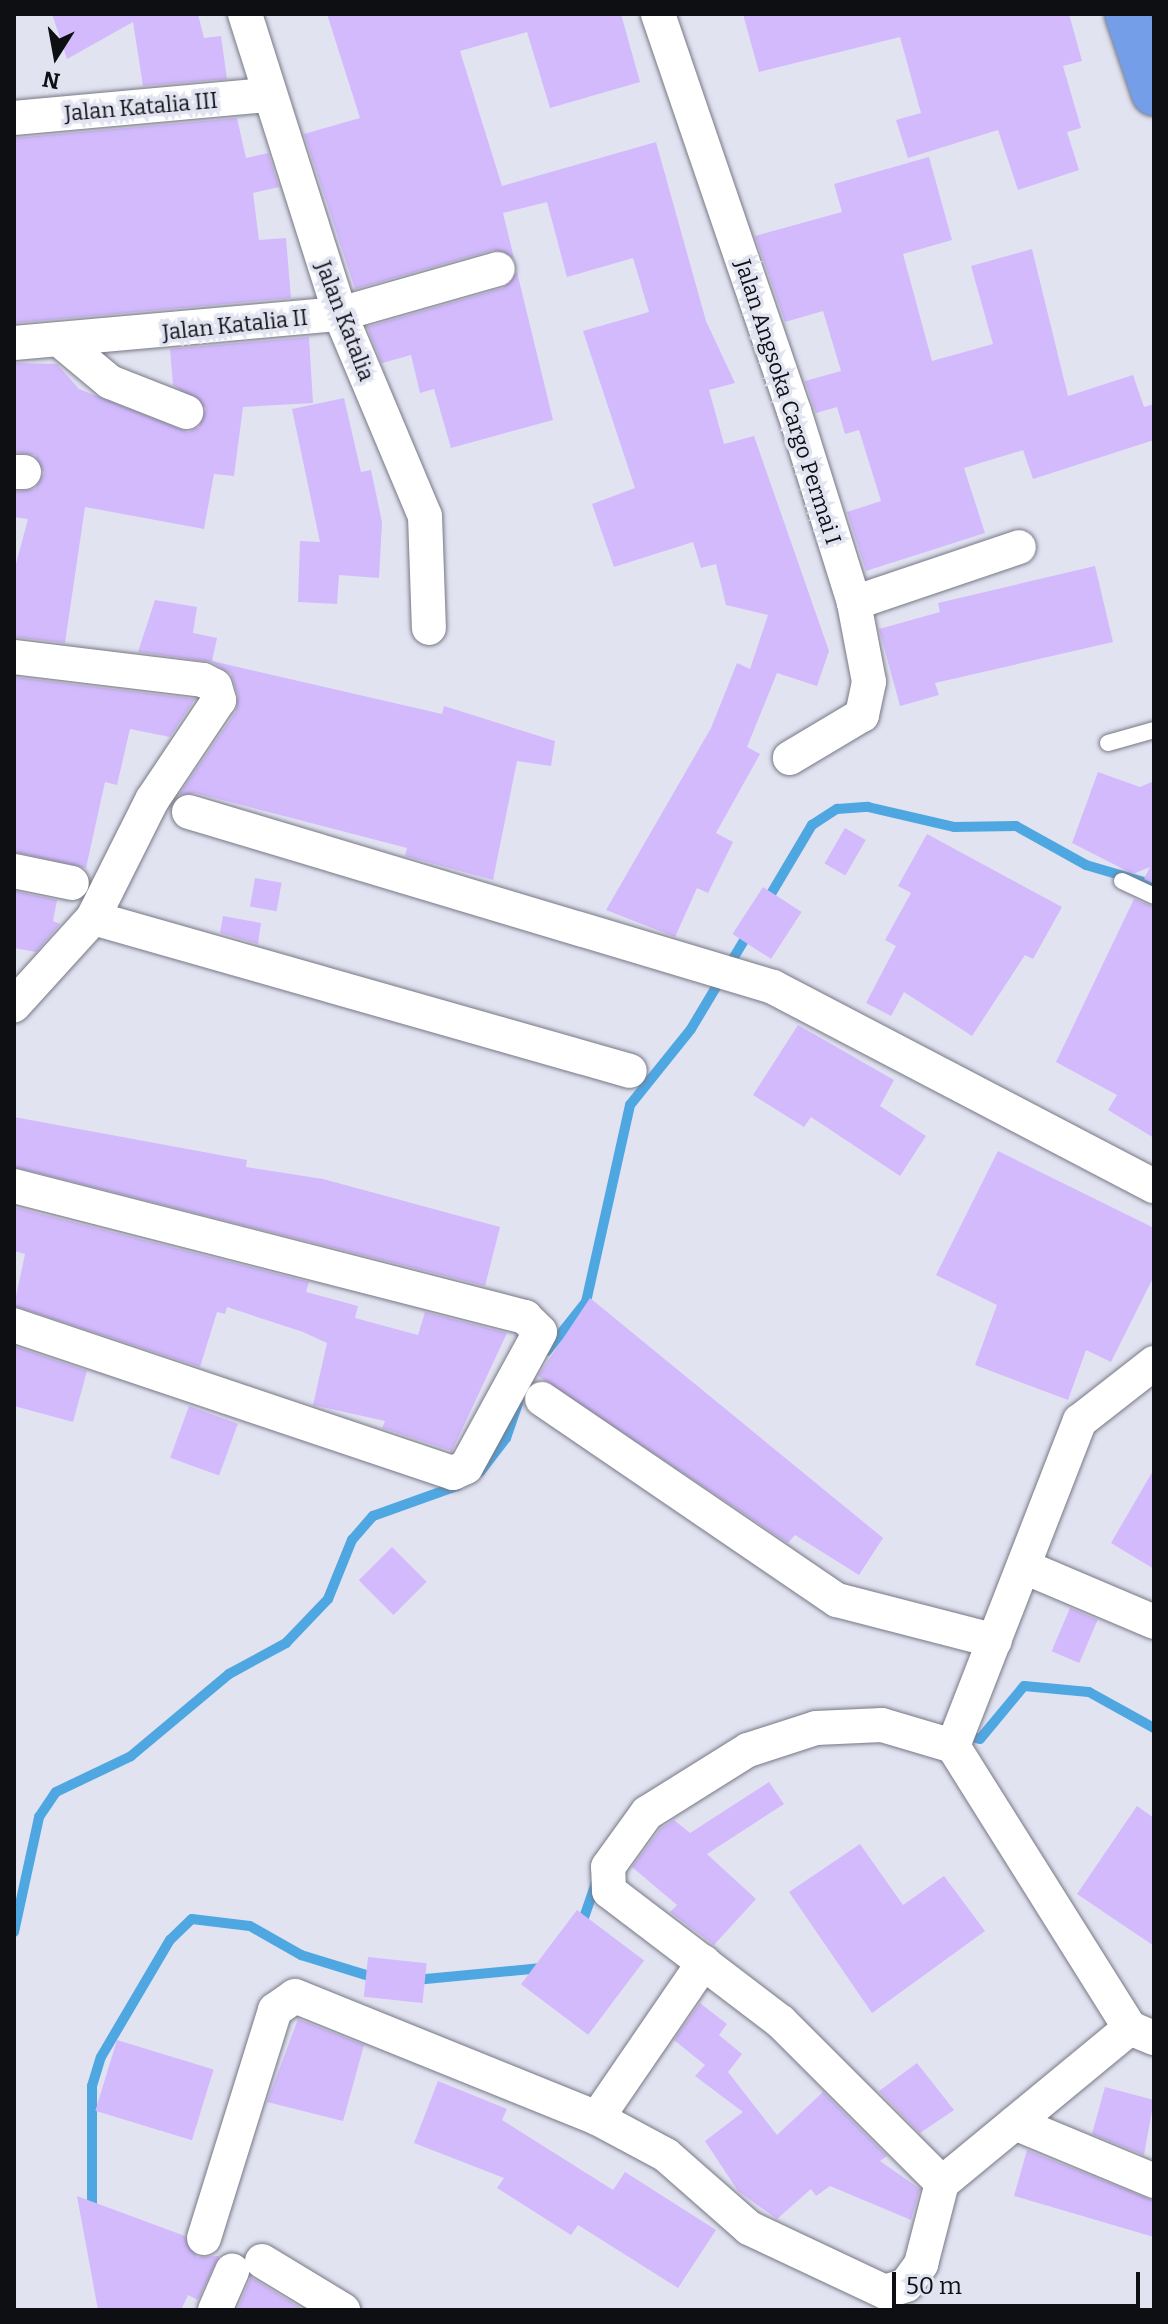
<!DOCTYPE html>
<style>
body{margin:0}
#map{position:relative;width:1168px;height:2324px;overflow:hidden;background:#e2e3f1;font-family:Bitter,serif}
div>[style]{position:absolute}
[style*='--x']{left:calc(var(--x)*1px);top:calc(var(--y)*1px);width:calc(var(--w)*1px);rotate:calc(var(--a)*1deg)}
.stream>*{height:10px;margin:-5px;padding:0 5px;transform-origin:5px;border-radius:5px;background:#4fa7e2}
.building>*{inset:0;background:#d3bafd;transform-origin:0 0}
.roads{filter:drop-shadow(0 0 2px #777885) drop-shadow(0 0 2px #777885)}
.service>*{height:16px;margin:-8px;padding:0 8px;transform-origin:8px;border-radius:8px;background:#fff}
.minor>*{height:34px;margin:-17px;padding:0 17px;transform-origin:17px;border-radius:17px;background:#fff}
.trunk>*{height:44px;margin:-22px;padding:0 22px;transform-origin:22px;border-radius:22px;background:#749ee7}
span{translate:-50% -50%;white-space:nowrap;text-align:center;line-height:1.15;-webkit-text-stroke:7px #e2e3f1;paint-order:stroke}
.street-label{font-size:22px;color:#0e0f13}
.frame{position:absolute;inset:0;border:16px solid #0e0f13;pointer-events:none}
.north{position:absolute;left:16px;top:16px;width:80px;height:80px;-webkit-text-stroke:6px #e2e3f1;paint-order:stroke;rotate:191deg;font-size:22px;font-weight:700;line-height:32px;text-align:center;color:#0e0f13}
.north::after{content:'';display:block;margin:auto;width:28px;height:36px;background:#0e0f13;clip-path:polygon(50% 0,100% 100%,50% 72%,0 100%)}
.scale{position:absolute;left:892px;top:2272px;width:248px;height:36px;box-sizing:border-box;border:4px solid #0e0f13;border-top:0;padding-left:10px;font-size:24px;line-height:28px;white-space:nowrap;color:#0e0f13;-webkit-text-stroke:6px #e2e3f1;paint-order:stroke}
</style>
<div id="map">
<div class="stream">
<i style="--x:765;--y:904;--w:92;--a:-59.3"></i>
<i style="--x:812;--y:825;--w:30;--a:-33"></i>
<i style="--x:837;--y:809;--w:31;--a:-4"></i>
<i style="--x:868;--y:807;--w:88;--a:13.1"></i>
<i style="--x:954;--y:827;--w:62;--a:-0.9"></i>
<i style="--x:1016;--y:826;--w:80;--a:29.1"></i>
<i style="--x:1086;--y:865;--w:71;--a:16.4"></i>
<i style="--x:547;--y:1351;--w:63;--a:-51.5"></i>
<i style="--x:586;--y:1302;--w:202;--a:-77.4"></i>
<i style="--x:630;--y:1105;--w:97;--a:-51.2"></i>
<i style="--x:691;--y:1029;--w:113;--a:-59.1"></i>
<i style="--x:480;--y:1472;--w:43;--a:-52.6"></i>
<i style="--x:506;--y:1438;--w:37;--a:-71"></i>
<i style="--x:963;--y:1735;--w:17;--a:13"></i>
<i style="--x:980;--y:1739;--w:69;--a:-50.3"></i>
<i style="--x:1024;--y:1686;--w:65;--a:5.3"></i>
<i style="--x:1089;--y:1692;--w:74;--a:29"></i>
<i style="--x:580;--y:1929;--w:49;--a:-70.8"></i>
<i style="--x:14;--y:1932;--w:118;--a:-77.7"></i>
<i style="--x:39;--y:1817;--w:30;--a:-56"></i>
<i style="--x:56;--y:1792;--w:83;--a:-25.6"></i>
<i style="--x:131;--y:1756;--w:128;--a:-39.9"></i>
<i style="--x:229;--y:1674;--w:65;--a:-28.5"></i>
<i style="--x:286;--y:1643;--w:61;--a:-46.3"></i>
<i style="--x:328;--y:1599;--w:64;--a:-67.9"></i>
<i style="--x:352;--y:1540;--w:32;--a:-49"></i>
<i style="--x:373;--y:1516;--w:89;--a:-19.7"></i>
<i style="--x:415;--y:1980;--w:127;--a:-5.4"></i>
<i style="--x:92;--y:2213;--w:127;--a:-90"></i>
<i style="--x:92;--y:2086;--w:30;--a:-73"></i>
<i style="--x:101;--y:2057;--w:136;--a:-59.5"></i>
<i style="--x:170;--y:1940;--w:30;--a:-44"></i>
<i style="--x:192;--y:1919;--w:58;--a:6.9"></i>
<i style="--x:250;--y:1926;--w:59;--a:29.6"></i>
<i style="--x:301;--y:1955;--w:82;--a:17.1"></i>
</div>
<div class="building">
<i style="clip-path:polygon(52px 14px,198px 14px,204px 38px,221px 36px,227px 79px,143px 86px,133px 22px,67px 59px)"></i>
<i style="clip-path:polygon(327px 14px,621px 14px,640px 82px,550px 108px,527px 32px,460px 51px,502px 186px,656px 142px,706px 321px,735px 383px,709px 390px,724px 444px,754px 436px,829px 651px,817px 686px,777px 673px,747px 747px,760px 754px,716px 833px,733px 842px,708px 893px,697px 888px,675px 937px,606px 910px,711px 728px,737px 663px,750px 669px,768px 615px,726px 605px,716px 564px,701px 568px,693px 542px,614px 567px,592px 504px,635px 488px,583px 331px,649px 312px,633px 258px,567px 277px,547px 202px,503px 213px,514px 258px,493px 250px,355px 289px,304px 134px,360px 118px)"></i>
<i style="clip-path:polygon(743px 14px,1069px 14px,1082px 61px,1063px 66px,1081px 128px,1067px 132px,1079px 170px,1018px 190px,998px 130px,908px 158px,896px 120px,921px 113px,900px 37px,759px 72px)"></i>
<i style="clip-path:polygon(237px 118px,246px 158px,268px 153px,279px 187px,253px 193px,259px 240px,286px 238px,291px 298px,14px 323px,14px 138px)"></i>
<i style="clip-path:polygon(929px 157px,952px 240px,903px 254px,932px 361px,993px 344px,971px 266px,1032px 249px,1068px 396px,1133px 375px,1144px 407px,1154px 404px,1154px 440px,1033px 479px,1023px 450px,964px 468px,985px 533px,866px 571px,847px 512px,881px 501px,859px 430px,845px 434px,837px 407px,816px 413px,805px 381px,841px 371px,823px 311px,785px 322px,755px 236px,842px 212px,834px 184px)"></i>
<i style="clip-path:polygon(517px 272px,553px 420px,451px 448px,434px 389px,420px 393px,411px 355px,382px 363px,367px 327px,503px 288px)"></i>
<i style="clip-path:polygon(309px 337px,313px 403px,243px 407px,234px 476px,214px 474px,204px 529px,85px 507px,65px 643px,14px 637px,14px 571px,28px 519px,14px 517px,14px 492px,35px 489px,44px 473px,35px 455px,14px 452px,14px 363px,57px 364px,79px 389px,188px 432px,199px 427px,206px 408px,173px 385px,170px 349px)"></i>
<i style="clip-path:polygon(344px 398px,361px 472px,371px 470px,382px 522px,379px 578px,339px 575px,337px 604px,298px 602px,300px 541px,320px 542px,292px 409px)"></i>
<i style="clip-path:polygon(1095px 566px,1113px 642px,935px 683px,939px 695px,900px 706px,879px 629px,940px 612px,938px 603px)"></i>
<i style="clip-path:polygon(155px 600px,197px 607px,193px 633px,217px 638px,212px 661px,442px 714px,444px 706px,555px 741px,551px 766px,517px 761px,493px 880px,405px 856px,407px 848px,195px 793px,179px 795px,236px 711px,238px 695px,231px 674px,212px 662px,138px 652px)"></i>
<i style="clip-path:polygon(14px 677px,195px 699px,170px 737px,130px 729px,117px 785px,105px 782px,86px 868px,14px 852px)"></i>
<i style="clip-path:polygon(1098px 772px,1140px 787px,1154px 781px,1154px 884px,1144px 879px,1150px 867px,1133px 874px,1072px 843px)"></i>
<i style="left:845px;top:828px;width:24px;height:41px;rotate:30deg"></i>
<i style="clip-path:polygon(927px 834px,1062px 907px,1033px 959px,1025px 955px,972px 1036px,904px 992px,891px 1016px,866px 1003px,896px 946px,885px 940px,911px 893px,898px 886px)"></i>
<i style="left:255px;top:878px;width:27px;height:29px;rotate:10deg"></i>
<i style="left:763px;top:887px;width:46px;height:56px;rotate:33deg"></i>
<i style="clip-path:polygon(14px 891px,57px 900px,53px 921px,60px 924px,36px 952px,14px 948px)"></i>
<i style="clip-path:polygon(1134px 899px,1154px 907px,1154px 1138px,1108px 1110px,1117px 1095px,1056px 1062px)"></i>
<i style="clip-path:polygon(223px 916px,261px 923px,258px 944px,220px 933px)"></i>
<i style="clip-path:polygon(798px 1025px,894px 1080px,880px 1106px,926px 1136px,900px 1176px,811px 1117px,804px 1127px,753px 1095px)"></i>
<i style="clip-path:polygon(14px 1117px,247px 1160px,246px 1167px,323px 1179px,500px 1227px,485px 1286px,14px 1167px)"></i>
<i style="clip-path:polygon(998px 1151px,1154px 1228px,1154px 1276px,1111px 1362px,1086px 1350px,1068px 1400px,975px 1365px,997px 1305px,936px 1275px)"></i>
<i style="clip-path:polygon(14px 1207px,309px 1282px,306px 1292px,358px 1306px,355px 1318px,418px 1335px,425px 1312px,507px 1333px,452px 1451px,382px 1428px,385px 1421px,313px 1405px,327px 1343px,303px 1332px,227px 1307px,225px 1314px,217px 1312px,200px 1367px,14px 1306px,25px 1254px,14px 1251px)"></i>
<i style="clip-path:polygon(590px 1298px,883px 1538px,859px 1575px,795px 1535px,788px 1543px,538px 1376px)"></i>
<i style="clip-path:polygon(14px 1346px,87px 1371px,73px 1422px,14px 1406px)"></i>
<i style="left:189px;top:1406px;width:52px;height:55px;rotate:20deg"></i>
<i style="clip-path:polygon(1154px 1469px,1154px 1569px,1111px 1543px)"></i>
<i style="left:392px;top:1547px;width:49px;height:47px;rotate:45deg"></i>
<i style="left:1070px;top:1608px;width:30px;height:47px;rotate:23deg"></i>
<i style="clip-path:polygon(769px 1782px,784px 1804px,707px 1854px,756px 1899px,714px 1945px,670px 1912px,677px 1905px,632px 1867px,661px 1828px,674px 1820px,690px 1833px)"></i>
<i style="clip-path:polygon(1137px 1806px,1154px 1818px,1154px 1946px,1077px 1894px)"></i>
<i style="clip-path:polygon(860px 1844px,903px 1905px,944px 1876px,985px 1931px,872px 2013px,789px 1892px)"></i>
<i style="left:577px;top:1910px;width:84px;height:93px;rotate:37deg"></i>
<i style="left:368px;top:1957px;width:59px;height:40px;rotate:6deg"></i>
<i style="clip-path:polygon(700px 2003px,727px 2024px,719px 2035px,742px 2054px,728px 2072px,777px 2135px,823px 2092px,887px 2156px,880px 2161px,920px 2189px,911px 2220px,830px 2186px,816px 2196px,811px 2189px,777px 2219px,738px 2191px,705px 2141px,743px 2112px,695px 2076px,705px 2065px,674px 2040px)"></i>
<i style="clip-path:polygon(298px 2019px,364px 2045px,343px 2121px,267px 2102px)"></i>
<i style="left:117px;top:2040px;width:101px;height:74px;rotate:17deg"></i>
<i style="clip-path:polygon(917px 2063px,954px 2110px,920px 2133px,879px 2091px)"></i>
<i style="clip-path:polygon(438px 2081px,507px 2109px,502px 2120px,613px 2190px,625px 2172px,716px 2230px,678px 2288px,578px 2225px,571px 2235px,497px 2188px,504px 2178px,414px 2143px)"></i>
<i style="clip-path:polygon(1105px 2087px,1154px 2100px,1144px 2155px,1092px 2134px)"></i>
<i style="clip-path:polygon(1027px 2150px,1154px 2201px,1154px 2237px,1014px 2196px)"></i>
<i style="clip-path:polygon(77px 2196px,185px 2236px,197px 2257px,219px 2256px,198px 2300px,188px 2295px,181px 2310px,98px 2310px)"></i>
<i style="clip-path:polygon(251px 2277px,252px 2278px,304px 2310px,237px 2310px)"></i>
</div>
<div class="roads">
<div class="service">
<i style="--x:1108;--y:743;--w:48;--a:-15.8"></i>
<i style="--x:1122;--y:881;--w:35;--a:25"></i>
</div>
<div class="minor">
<i style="--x:245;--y:14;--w:315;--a:72.4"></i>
<i style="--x:340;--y:314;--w:219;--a:67.2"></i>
<i style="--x:425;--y:516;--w:112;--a:88"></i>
<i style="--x:658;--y:14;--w:420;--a:71.1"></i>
<i style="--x:794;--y:411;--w:201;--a:72.6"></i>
<i style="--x:854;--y:603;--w:80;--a:79.2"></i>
<i style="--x:869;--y:682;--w:34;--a:102"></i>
<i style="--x:862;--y:715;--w:84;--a:149.2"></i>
<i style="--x:14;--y:118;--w:256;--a:-5.2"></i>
<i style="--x:62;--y:342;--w:62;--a:39.8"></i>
<i style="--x:110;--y:382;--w:82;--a:21.5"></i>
<i style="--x:14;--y:343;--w:327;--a:-5.1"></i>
<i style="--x:340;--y:314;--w:164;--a:-15.9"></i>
<i style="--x:14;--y:472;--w:10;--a:0"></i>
<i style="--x:854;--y:603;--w:174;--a:-18.7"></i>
<i style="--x:14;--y:657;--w:190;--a:6.9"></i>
<i style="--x:203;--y:680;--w:13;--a:27"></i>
<i style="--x:215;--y:686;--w:15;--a:74"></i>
<i style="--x:219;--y:700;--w:120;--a:123.8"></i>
<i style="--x:152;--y:800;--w:132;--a:116.6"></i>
<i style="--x:93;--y:918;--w:118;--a:132.2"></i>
<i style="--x:189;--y:812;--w:610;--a:16.68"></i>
<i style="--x:773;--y:987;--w:430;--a:27.6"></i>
<i style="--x:14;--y:871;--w:59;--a:11.7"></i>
<i style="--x:93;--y:918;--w:558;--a:15.9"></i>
<i style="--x:14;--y:1186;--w:528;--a:14.38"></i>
<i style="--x:525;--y:1317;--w:21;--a:45"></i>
<i style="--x:540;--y:1332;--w:154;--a:118.7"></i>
<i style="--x:466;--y:1467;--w:14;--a:155"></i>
<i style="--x:453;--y:1473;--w:463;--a:-161.4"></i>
<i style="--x:542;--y:1399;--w:357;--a:34.3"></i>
<i style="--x:837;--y:1600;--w:163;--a:14.5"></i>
<i style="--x:1027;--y:1568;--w:138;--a:23"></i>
<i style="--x:953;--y:1746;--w:349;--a:-68.7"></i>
<i style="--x:1080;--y:1421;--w:94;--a:-38.1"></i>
<i style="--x:597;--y:2118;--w:189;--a:-55.6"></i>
<i style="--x:1015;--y:2123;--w:151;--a:22.6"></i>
<i style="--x:942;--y:2183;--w:228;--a:-135"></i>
<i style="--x:781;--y:2022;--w:216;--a:-142.7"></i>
<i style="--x:609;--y:1891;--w:24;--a:-92"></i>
<i style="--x:608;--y:1867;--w:67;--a:-54.2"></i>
<i style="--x:647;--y:1813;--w:119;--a:-32"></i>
<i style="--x:748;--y:1750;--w:71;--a:-17.9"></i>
<i style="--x:816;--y:1728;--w:66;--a:-2.6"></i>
<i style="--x:882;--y:1725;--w:74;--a:16.5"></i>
<i style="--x:953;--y:1746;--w:333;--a:57.9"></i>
<i style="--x:1130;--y:2028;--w:26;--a:23"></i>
<i style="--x:204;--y:2238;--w:239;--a:-72.7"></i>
<i style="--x:275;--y:2010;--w:24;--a:-35"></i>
<i style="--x:295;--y:1996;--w:326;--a:22"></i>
<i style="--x:597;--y:2118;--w:78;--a:28.2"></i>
<i style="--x:666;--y:2155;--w:111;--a:41.3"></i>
<i style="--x:749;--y:2228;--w:150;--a:25.2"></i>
<i style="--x:885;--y:2292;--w:22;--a:-18"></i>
<i style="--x:906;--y:2285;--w:26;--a:-54"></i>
<i style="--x:921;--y:2264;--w:84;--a:-75.5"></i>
<i style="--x:942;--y:2183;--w:244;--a:-39.5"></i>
<i style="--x:262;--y:2261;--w:95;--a:31.2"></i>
<i style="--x:215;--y:2310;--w:43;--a:-66.4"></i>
</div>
<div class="trunk">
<i style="--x:1127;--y:14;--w:84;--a:71.4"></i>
</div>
</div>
<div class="street-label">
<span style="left:141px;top:107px;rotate:-5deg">Jalan Katalia III</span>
<span style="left:345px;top:321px;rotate:69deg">Jalan Katalia</span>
<span style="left:235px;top:325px;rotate:-6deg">Jalan Katalia II</span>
<span style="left:788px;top:402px;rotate:72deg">Jalan Angsoka Cargo Permai I</span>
</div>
<div class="frame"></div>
<div class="north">N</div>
<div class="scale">50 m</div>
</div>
